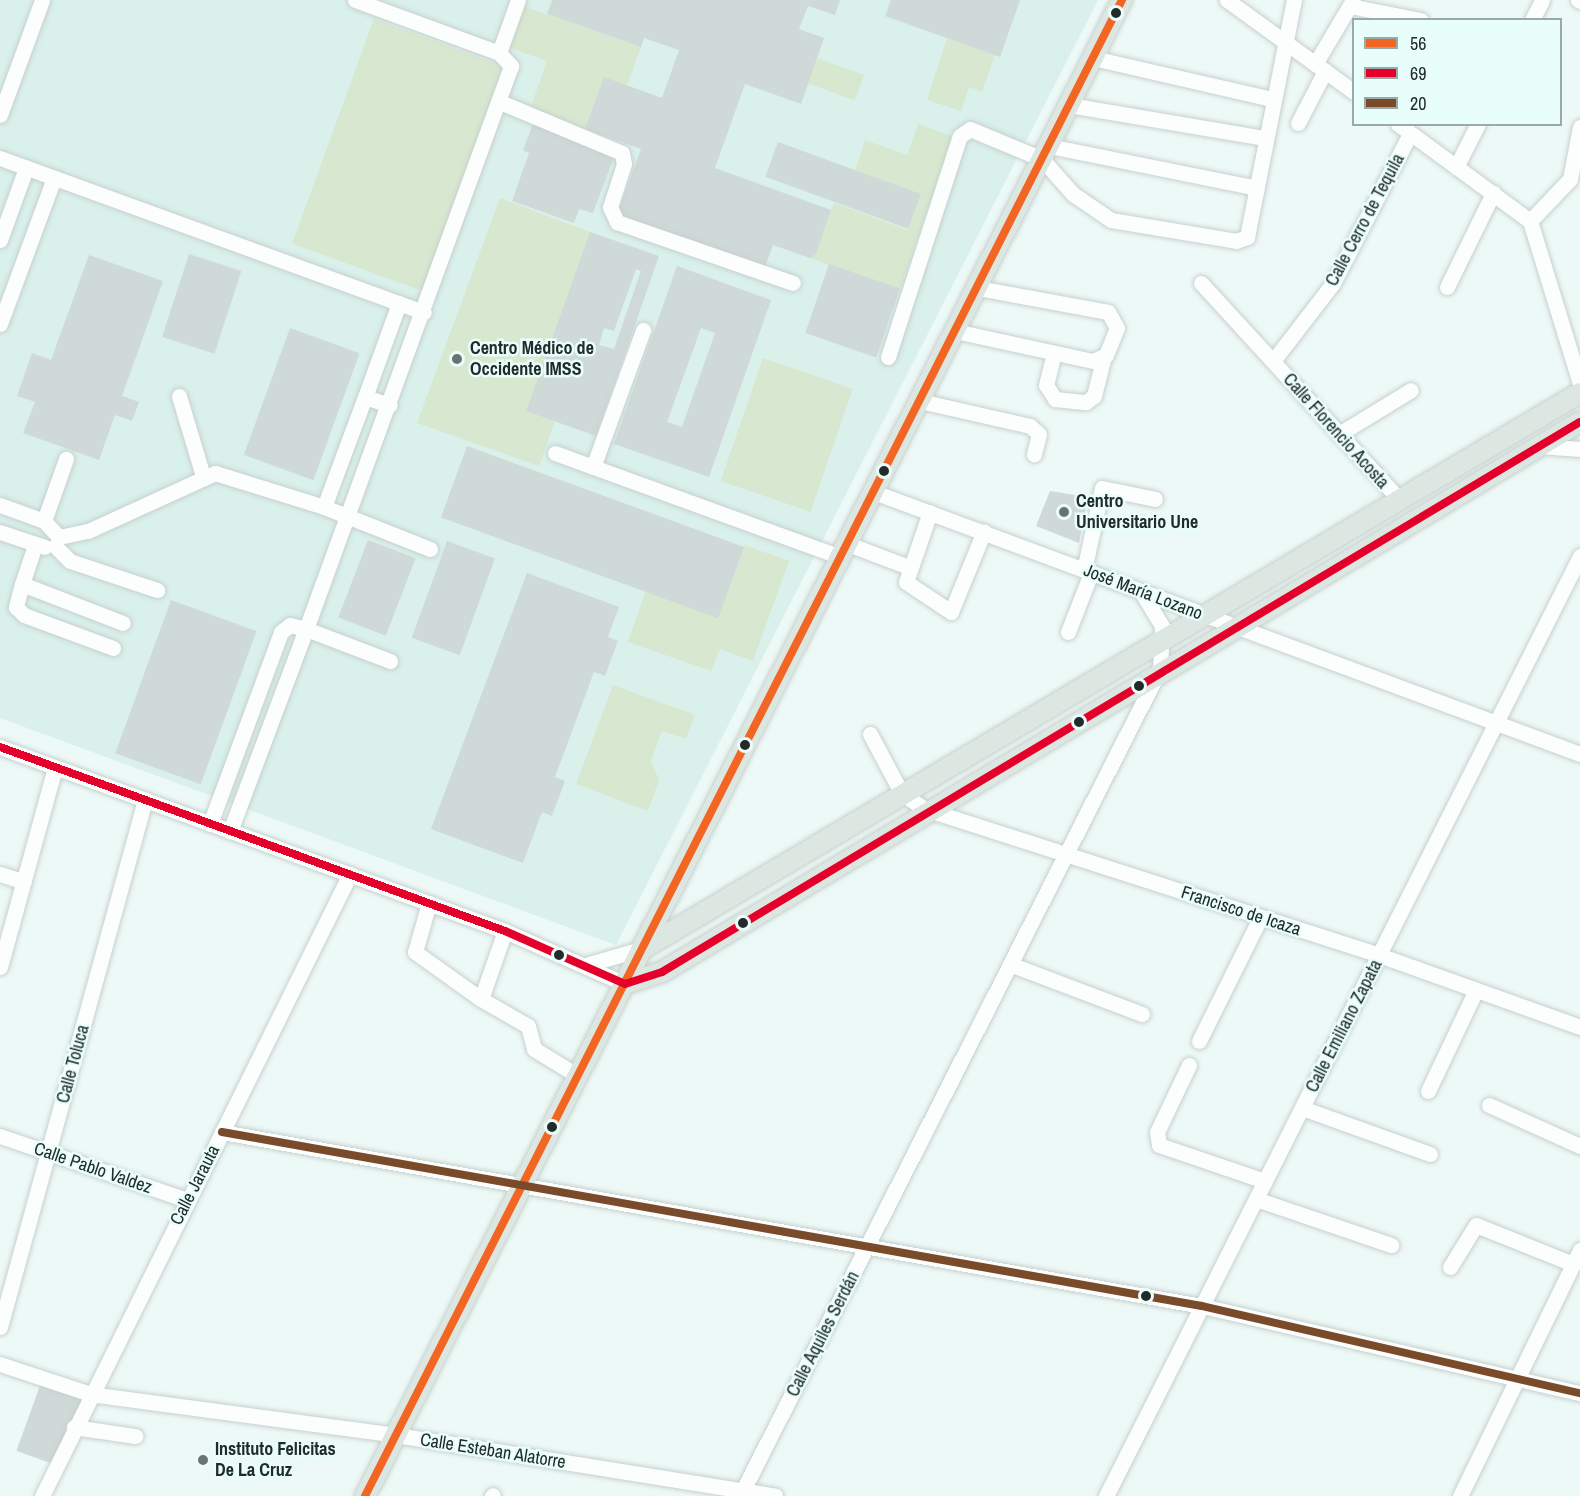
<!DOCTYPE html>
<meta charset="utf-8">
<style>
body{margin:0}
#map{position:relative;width:1580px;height:1496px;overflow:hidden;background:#edf9f6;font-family:"Archivo Narrow",sans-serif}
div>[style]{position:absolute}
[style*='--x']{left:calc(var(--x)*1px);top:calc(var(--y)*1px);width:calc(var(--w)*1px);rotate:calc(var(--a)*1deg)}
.built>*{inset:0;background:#d9f0eb}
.green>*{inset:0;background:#d8e8d0;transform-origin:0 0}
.building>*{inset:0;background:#cfd9d8;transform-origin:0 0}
.roads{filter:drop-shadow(0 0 2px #c7d0ce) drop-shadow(0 0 2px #c7d0ce)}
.minor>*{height:15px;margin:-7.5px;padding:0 7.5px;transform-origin:7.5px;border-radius:7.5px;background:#fcfefe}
.major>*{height:20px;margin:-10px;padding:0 10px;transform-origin:10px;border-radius:10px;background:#dde7e2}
.bus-1>*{height:8px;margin:-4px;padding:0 4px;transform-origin:4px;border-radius:4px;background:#f26522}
.bus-2>*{height:8px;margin:-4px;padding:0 4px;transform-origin:4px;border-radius:4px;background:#e4002b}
.bus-3>*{height:8px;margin:-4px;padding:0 4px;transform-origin:4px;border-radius:4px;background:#7a4b2a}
.dots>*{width:16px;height:16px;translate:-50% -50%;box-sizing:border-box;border:3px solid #e8fefa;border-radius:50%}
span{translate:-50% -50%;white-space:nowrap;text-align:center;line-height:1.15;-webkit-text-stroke:5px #e8fefa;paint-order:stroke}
.street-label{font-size:18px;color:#232b2a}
.poi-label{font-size:18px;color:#232b2a;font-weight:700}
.left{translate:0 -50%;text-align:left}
.legend{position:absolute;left:1352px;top:18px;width:210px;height:108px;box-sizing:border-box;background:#e8fefa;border:2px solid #99aaa7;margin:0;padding:8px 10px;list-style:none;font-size:18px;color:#232b2a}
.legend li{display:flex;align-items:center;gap:12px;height:30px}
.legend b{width:30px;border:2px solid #99aaa7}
</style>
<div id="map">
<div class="built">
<i style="clip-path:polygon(0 0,1098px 0,616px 945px,0 718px)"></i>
</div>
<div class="green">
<i style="clip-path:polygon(523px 6px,641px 47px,627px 85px,604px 78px,585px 129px,530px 109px,547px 61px,508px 47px)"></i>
<i style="left:374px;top:19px;width:140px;height:239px;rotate:20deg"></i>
<i style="clip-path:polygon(947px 38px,995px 55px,982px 92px,969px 87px,961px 111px,927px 100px)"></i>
<i style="left:817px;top:58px;width:50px;height:27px;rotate:20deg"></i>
<i style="clip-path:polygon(918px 124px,952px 136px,900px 289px,810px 258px,834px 203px,908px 230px,855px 170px,865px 140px,907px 155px)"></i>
<i style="clip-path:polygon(500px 198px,590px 232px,526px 411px,555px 421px,539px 466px,417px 423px)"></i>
<i style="left:763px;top:358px;width:95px;height:130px;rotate:19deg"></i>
<i style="clip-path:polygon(745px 545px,789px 561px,753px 661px,720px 649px,711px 671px,628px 642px,646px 590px,719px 616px)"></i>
<i style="clip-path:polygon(613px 685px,695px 715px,686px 739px,662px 731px,651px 761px,659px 780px,648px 811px,576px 784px)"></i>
</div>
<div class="building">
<i style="clip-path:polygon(552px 0,840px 0,835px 15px,808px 6px,799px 29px,824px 38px,801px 104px,745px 84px,715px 168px,831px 210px,816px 254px,810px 258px,773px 245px,765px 267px,617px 215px,641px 149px,585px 129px,604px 77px,662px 98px,679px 50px,644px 38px,641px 47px,547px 14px)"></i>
<i style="clip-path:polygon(891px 0,1020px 0,1000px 57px,885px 16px)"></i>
<i style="clip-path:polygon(533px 124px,615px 154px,593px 213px,579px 209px,574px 223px,512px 201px,529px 153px,523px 150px)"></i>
<i style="left:778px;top:142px;width:152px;height:37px;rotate:20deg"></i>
<i style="clip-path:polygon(evenodd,590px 232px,659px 256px,596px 436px,526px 411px,590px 232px,636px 269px,641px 271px,614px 349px,599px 345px,604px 328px,614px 331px,636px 269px)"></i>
<i style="left:189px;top:254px;width:55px;height:87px;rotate:18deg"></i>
<i style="clip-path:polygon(89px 255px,163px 281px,122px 396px,139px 402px,132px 421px,115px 415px,99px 460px,23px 433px,35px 402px,17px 396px,32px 353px,51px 360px)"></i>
<i style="left:829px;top:264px;width:75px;height:73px;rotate:19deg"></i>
<i style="clip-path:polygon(evenodd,677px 266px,771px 300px,709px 477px,614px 444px,677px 266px,701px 328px,715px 333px,682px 427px,667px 422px,701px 328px)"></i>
<i style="left:290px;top:328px;width:74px;height:135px;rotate:20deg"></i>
<i style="left:467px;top:446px;width:295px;height:76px;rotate:20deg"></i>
<i style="clip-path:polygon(1050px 491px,1088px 497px,1079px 543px,1036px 526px)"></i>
<i style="left:368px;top:540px;width:51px;height:83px;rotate:21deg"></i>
<i style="left:447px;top:541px;width:51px;height:103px;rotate:20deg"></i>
<i style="clip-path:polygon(527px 573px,619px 607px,608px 637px,618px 641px,605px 676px,594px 672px,555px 777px,565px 781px,552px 816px,542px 812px,523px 863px,431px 829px)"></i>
<i style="left:171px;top:600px;width:91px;height:163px;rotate:20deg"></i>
<i style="left:41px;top:1383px;width:44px;height:72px;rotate:20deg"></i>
</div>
<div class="roads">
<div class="minor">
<i style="--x:355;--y:0;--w:153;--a:20.2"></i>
<i style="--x:499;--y:53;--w:18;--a:47"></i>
<i style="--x:511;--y:66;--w:599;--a:110.01"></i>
<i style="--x:306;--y:629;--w:90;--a:20.9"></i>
<i style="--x:1227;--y:0;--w:157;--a:35.9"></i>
<i style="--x:1578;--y:0;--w:2;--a:27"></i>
<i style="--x:1350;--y:6;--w:72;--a:11.2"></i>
<i style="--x:1532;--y:20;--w:22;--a:-63"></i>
<i style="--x:499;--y:53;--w:56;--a:-70.3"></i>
<i style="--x:1093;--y:58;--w:184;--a:12.9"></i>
<i style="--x:1315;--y:64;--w:74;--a:-59.3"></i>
<i style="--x:500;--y:102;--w:132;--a:22.7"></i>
<i style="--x:622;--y:153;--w:11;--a:80"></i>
<i style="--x:624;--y:164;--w:45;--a:108"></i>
<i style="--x:610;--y:207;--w:17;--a:65"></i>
<i style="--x:617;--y:222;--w:186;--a:19.1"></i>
<i style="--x:1069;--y:105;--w:199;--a:9.6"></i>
<i style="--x:0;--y:115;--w:122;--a:-69.9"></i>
<i style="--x:1298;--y:123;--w:59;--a:-62.6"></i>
<i style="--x:1398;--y:124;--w:164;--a:36.3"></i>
<i style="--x:1530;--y:221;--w:170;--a:72.9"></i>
<i style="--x:1049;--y:146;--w:212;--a:11.4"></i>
<i style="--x:0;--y:158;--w:451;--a:20"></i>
<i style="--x:1456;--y:167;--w:48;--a:-62.9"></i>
<i style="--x:1530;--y:221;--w:58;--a:-46.4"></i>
<i style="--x:1570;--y:179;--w:53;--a:-79.1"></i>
<i style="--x:0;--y:240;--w:77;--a:-70.1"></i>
<i style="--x:1201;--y:283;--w:294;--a:47.5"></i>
<i style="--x:1447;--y:287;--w:105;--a:-63.9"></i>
<i style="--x:0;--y:324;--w:156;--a:-69.7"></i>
<i style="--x:955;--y:331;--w:141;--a:12.3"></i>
<i style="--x:1093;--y:361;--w:14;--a:-25"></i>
<i style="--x:1106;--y:355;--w:29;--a:-68"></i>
<i style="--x:1117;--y:328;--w:18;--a:-119"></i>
<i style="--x:1108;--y:312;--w:133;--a:-169.6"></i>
<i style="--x:1054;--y:353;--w:33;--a:104"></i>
<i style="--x:1046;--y:385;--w:17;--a:57"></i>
<i style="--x:1055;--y:399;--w:31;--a:6"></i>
<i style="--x:1086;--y:402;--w:10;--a:-37"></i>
<i style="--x:1094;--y:396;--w:38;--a:-76"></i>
<i style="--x:888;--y:357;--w:232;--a:-72"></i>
<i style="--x:960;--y:136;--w:12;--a:-35"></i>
<i style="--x:970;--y:129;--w:78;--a:22.6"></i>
<i style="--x:1042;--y:159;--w:47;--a:48.5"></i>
<i style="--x:1073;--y:194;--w:46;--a:34.4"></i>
<i style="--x:1111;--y:220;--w:127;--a:9.5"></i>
<i style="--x:1236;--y:241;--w:12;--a:-20"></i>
<i style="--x:1247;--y:237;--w:242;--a:-78.8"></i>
<i style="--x:1273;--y:361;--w:98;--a:-52.4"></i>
<i style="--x:1333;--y:283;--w:168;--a:-62.7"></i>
<i style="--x:179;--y:396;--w:84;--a:73.3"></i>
<i style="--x:365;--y:397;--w:100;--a:-70.1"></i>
<i style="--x:920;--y:401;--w:113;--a:12.8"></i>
<i style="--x:1030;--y:426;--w:12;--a:42"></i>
<i style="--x:1039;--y:434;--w:21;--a:104"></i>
<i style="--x:1339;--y:434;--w:84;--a:-31.4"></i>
<i style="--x:1540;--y:446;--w:40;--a:4.3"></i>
<i style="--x:555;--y:453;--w:304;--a:20"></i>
<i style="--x:593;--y:467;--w:146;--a:-69.9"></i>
<i style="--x:874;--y:492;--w:753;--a:20.36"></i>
<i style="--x:0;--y:505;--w:47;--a:20"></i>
<i style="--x:44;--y:521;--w:22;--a:47"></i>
<i style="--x:324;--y:507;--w:117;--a:-69.6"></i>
<i style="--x:365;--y:397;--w:26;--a:18"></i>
<i style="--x:930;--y:512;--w:74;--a:108.9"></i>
<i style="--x:906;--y:582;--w:54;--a:33.7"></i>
<i style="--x:951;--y:612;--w:87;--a:-67.8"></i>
<i style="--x:44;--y:521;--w:66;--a:-70.5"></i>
<i style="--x:0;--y:532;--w:47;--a:18.4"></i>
<i style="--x:59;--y:537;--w:30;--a:-12"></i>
<i style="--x:88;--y:531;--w:140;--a:-24.5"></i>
<i style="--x:215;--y:473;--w:114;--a:17.3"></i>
<i style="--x:324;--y:507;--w:114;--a:21.6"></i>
<i style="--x:848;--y:544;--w:65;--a:20.7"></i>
<i style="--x:35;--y:545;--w:41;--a:108.4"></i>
<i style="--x:22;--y:584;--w:108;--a:21.1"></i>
<i style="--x:55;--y:546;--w:21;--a:45"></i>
<i style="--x:70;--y:561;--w:92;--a:18.4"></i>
<i style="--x:1084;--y:570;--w:84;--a:-77.6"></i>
<i style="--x:1102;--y:488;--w:54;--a:11.7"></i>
<i style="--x:22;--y:584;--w:24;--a:105"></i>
<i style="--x:16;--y:607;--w:11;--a:45"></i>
<i style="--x:24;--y:615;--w:95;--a:20.3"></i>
<i style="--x:1068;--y:632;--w:63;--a:-68.7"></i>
<i style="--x:870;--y:734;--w:68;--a:61.9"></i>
<i style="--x:902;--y:794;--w:27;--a:33"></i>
<i style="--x:925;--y:809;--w:477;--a:17.8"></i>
<i style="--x:1379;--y:955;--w:214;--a:19.7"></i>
<i style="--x:0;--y:747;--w:537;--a:20.02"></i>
<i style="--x:505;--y:931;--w:131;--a:23.8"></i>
<i style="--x:210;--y:824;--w:205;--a:-69.7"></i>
<i style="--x:281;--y:632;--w:11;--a:-38"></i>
<i style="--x:290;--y:625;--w:16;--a:14"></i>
<i style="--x:306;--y:629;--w:216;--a:110.6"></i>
<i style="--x:0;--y:874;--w:25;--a:18"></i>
<i style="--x:429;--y:903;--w:51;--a:105.9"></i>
<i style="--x:415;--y:952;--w:81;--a:35.5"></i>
<i style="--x:481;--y:999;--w:72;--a:-70.6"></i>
<i style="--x:589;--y:964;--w:57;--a:-16.2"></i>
<i style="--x:1012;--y:965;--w:139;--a:20.7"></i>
<i style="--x:0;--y:967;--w:207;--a:-74.6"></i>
<i style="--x:481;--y:999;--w:54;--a:29.9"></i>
<i style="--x:528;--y:1026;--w:24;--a:75"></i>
<i style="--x:534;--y:1049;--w:52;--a:31.5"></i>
<i style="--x:1199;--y:1041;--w:137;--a:-63.6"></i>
<i style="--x:1189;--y:1065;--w:74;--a:115.5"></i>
<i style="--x:1157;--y:1132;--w:13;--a:81"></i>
<i style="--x:1159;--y:1145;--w:112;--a:18.8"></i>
<i style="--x:1428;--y:1091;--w:112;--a:-64.6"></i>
<i style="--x:1489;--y:1105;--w:100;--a:24.3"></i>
<i style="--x:1302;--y:1108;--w:136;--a:19.8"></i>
<i style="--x:222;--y:1132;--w:995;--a:10.07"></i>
<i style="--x:1202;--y:1306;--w:388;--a:13"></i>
<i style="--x:0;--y:1136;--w:198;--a:18.9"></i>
<i style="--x:1256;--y:1199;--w:143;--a:18.8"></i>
<i style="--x:1450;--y:1267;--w:49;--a:-58.2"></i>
<i style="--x:1476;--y:1225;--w:105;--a:21.9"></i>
<i style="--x:0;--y:1327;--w:547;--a:-74.62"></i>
<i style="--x:0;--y:1364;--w:95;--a:18.4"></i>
<i style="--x:90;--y:1394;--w:309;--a:7.6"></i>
<i style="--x:396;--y:1435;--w:384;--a:9.1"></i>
<i style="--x:74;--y:1427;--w:62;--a:8.4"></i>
<i style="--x:42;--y:1496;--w:694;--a:-63.66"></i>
<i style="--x:492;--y:1496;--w:1;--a:-45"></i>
<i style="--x:740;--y:1496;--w:928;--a:-63.08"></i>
<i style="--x:1160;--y:669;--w:43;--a:-87.3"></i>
<i style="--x:1162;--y:626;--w:41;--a:-121"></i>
<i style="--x:1106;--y:1496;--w:1053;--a:-63.24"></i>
<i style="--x:1460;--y:1496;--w:274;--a:-64"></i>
</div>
<div class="major">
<i style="--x:644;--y:948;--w:1088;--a:-30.67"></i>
<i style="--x:625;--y:984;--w:39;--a:-18"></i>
<i style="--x:662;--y:972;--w:1070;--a:-30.93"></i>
<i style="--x:365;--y:1496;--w:1677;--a:-63.16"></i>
</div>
</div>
<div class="bus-1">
<i style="--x:365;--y:1496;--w:1677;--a:-63.16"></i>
</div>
<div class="bus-2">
<i style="--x:0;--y:747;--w:537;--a:20.02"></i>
<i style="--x:505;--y:931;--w:131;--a:23.8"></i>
<i style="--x:625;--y:984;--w:39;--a:-18"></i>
<i style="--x:662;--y:972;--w:1070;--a:-30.93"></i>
</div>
<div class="bus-3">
<i style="--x:222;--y:1132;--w:995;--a:10.07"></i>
<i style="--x:1202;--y:1306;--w:388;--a:13"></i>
</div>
<div class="dots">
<i style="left:1116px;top:13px;background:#232b2a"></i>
<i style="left:457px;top:359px;background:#6a7371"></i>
<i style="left:884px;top:471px;background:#232b2a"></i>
<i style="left:1064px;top:512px;background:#6a7371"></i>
<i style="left:1139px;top:686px;background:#232b2a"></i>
<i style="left:1079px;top:722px;background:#232b2a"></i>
<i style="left:745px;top:745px;background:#232b2a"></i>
<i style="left:743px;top:923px;background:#232b2a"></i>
<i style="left:559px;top:955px;background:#232b2a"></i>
<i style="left:552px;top:1127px;background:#232b2a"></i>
<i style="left:1146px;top:1296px;background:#232b2a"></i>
<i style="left:203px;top:1460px;background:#6a7371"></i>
</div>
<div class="street-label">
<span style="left:1365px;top:220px;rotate:-62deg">Calle Cerro de Tequila</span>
<span style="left:1336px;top:431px;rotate:48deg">Calle Florencio Acosta</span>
<span style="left:1143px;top:592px;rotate:21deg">José María Lozano</span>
<span style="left:1241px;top:911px;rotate:18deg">Francisco de Icaza</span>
<span style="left:1344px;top:1026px;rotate:-63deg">Calle Emiliano Zapata</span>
<span style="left:73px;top:1064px;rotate:-75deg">Calle Toluca</span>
<span style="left:93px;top:1168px;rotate:19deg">Calle Pablo Valdez</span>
<span style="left:195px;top:1185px;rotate:-63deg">Calle Jarauta</span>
<span style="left:823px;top:1334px;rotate:-63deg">Calle Aquiles Serdán</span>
<span style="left:493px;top:1451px;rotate:9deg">Calle Esteban Alatorre</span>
</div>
<div class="poi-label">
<span class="left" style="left:470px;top:359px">Centro Médico de<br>Occidente IMSS</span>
<span class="left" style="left:1076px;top:512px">Centro<br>Universitario Une</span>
<span class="left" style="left:215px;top:1460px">Instituto Felicitas<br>De La Cruz</span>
</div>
<ul class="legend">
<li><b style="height:8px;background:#f26522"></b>56</li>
<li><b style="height:8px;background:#e4002b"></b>69</li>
<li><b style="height:8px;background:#7a4b2a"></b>20</li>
</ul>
</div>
